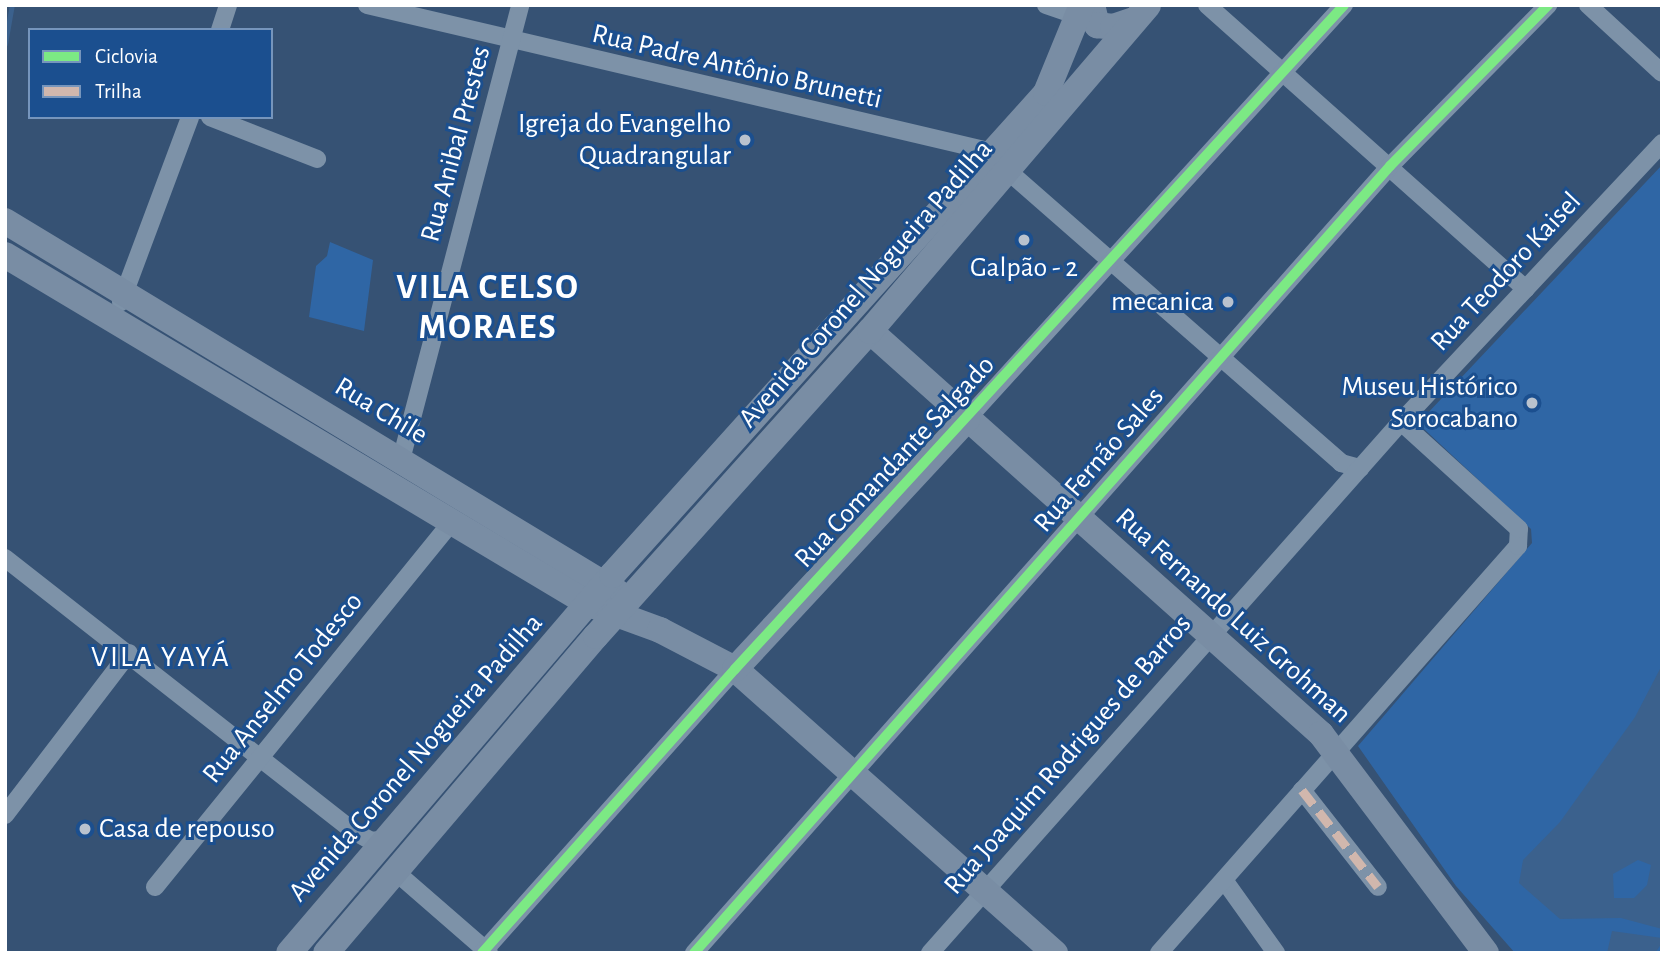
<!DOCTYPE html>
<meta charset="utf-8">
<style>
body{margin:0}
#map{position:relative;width:1667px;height:958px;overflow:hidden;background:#365274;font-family:"Alegreya Sans",sans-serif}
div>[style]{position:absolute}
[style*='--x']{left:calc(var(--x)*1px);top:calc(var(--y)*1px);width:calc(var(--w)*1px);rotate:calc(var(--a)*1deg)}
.green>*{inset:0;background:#2f66a5}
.water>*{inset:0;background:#3b618d}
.stream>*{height:4.5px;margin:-2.25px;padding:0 2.25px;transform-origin:2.25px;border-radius:2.25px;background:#3b618d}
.street>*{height:18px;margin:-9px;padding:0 9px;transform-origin:9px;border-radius:9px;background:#7d92a8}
.secondary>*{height:26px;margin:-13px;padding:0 13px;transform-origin:13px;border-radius:13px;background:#798da4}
.quiet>*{height:9px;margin-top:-4.5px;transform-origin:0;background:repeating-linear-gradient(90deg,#d1b7ad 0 18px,transparent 0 27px)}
.cycleway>*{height:10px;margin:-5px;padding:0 5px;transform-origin:5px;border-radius:5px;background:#7ce984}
.dots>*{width:19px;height:19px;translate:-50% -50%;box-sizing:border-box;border:4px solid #1b4f8f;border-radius:50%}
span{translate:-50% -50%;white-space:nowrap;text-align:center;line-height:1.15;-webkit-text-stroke:6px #1b4f8f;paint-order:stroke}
.street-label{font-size:28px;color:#fff}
.poi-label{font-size:28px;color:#fff}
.right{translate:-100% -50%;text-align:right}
.left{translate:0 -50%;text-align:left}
.neighbourhood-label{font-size:30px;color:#fff;letter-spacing:2px}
.district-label{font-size:35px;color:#fff;font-weight:700;letter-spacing:2px}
.frame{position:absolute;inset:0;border:7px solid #fff;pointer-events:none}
.legend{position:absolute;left:28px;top:28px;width:245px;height:91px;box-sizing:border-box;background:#1b4f8f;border:2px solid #7695bc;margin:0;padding:9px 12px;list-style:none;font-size:21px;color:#fff}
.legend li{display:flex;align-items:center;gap:14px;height:35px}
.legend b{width:35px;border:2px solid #7695bc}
</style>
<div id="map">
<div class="green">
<i style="clip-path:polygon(1662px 165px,1662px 953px,1515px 953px,1456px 886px,1358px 746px,1532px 543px,1531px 529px,1424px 429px,1425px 416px)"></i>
<i style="clip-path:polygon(330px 242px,373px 260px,364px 331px,309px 317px,316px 266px,327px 256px)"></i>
</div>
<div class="water">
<i style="clip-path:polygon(evenodd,1662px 665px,1662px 929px,1621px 918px,1560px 919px,1519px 883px,1523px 860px,1560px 822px,1635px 717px,1662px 665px,1638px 860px,1651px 865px,1647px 885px,1634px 898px,1614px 898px,1613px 874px,1638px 860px)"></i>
<i style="clip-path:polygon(1612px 931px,1662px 938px,1662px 943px,1655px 953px,1607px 953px)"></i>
</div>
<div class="stream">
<i style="--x:5;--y:44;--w:40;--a:-80"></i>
</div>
<div class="street">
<i style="--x:367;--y:5;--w:634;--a:13.22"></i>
<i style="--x:984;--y:150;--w:475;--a:41.2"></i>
<i style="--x:1341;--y:463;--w:20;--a:15"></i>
<i style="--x:1046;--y:5;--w:34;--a:19"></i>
<i style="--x:1207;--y:5;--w:427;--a:41.7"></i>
<i style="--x:1588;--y:5;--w:100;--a:42.6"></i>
<i style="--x:220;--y:30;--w:26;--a:-72"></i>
<i style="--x:210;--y:117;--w:115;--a:21.4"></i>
<i style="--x:121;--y:302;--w:197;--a:-69.5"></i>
<i style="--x:967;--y:419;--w:560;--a:-47.68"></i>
<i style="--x:401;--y:460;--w:470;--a:-75.3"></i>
<i style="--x:5;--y:558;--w:444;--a:38.1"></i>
<i style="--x:355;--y:832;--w:18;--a:29"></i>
<i style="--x:371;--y:841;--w:17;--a:-7"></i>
<i style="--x:1302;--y:790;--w:123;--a:51.9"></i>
<i style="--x:5;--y:815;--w:204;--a:-52.6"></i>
<i style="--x:397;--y:873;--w:122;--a:41"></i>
<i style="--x:1224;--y:880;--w:90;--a:54.5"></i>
<i style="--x:155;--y:887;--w:471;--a:-50.9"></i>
<i style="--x:482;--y:953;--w:380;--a:-48.3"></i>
<i style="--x:694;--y:953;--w:1051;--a:-48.51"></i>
<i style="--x:1390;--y:166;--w:226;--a:-45.5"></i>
<i style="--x:930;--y:953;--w:710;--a:-48.43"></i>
<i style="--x:1401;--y:422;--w:382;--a:-46.9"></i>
<i style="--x:1159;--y:953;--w:543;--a:-48.59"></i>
<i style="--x:1518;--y:546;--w:17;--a:-87"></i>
<i style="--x:1519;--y:529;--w:159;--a:-137.8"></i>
</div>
<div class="secondary">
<i style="--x:1092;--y:5;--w:21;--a:76"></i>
<i style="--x:1097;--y:25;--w:16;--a:7"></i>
<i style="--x:1113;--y:27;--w:24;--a:-19"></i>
<i style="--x:5;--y:221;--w:716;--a:31.22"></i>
<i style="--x:5;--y:255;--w:680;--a:30.86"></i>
<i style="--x:589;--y:604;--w:76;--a:20.1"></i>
<i style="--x:660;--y:630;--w:85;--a:27.5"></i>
<i style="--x:735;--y:669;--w:428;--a:41.6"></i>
<i style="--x:870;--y:331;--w:605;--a:41.78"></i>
<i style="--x:1321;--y:734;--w:274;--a:53"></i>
<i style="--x:735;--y:669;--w:341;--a:-47.1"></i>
<i style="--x:289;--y:953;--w:497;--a:-49.5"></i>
<i style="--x:612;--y:575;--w:649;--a:-48"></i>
<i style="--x:1046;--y:93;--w:95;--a:-67.8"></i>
<i style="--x:326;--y:953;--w:416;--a:-49.6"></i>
<i style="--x:596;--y:636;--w:410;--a:-48.1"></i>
<i style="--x:870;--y:331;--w:428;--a:-49.5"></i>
</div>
<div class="quiet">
<i style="--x:1302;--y:790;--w:123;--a:51.9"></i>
</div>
<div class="cycleway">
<i style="--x:482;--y:953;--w:380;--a:-48.3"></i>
<i style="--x:735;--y:669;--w:901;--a:-47.47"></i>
<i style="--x:694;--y:953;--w:1051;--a:-48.51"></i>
<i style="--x:1390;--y:166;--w:226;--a:-45.5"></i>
</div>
<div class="dots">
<i style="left:745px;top:140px;background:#b9c2ce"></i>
<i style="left:1024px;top:240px;background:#b9c2ce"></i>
<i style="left:1228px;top:302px;background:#b9c2ce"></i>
<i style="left:1532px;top:403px;background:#b9c2ce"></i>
<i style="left:85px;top:829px;background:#b9c2ce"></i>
</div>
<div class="street-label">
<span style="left:737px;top:67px;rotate:13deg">Rua Padre Antônio Brunetti</span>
<span style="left:456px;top:144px;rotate:-75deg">Rua Anibal Prestes</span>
<span style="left:1506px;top:272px;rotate:-47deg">Rua Teodoro Kaisel</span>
<span style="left:866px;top:284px;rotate:-49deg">Avenida Coronel Nogueira Padilha</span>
<span style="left:381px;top:411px;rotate:31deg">Rua Chile</span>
<span style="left:1099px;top:460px;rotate:-49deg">Rua Fernão Sales</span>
<span style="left:895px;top:462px;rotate:-47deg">Rua Comandante Salgado</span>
<span style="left:1233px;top:616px;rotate:42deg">Rua Fernando Luiz Grohman</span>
<span style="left:283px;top:688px;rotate:-51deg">Rua Anselmo Todesco</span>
<span style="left:1068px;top:755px;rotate:-49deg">Rua Joaquim Rodrigues de Barros</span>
<span style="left:416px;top:758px;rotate:-49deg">Avenida Coronel Nogueira Padilha</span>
</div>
<div class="poi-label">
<span class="right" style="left:731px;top:140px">Igreja do Evangelho<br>Quadrangular</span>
<span style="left:1024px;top:268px">Galpão - 2</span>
<span class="right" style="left:1214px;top:302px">mecanica</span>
<span class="right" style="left:1518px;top:403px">Museu Histórico<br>Sorocabano</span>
<span class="left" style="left:99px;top:829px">Casa de repouso</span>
</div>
<div class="neighbourhood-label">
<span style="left:161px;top:657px">VILA YAYÁ</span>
</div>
<div class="district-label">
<span style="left:488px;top:308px">VILA CELSO<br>MORAES</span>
</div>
<div class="frame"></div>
<ul class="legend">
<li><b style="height:9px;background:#7ce984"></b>Ciclovia</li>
<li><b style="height:9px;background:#d1b7ad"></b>Trilha</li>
</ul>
</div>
